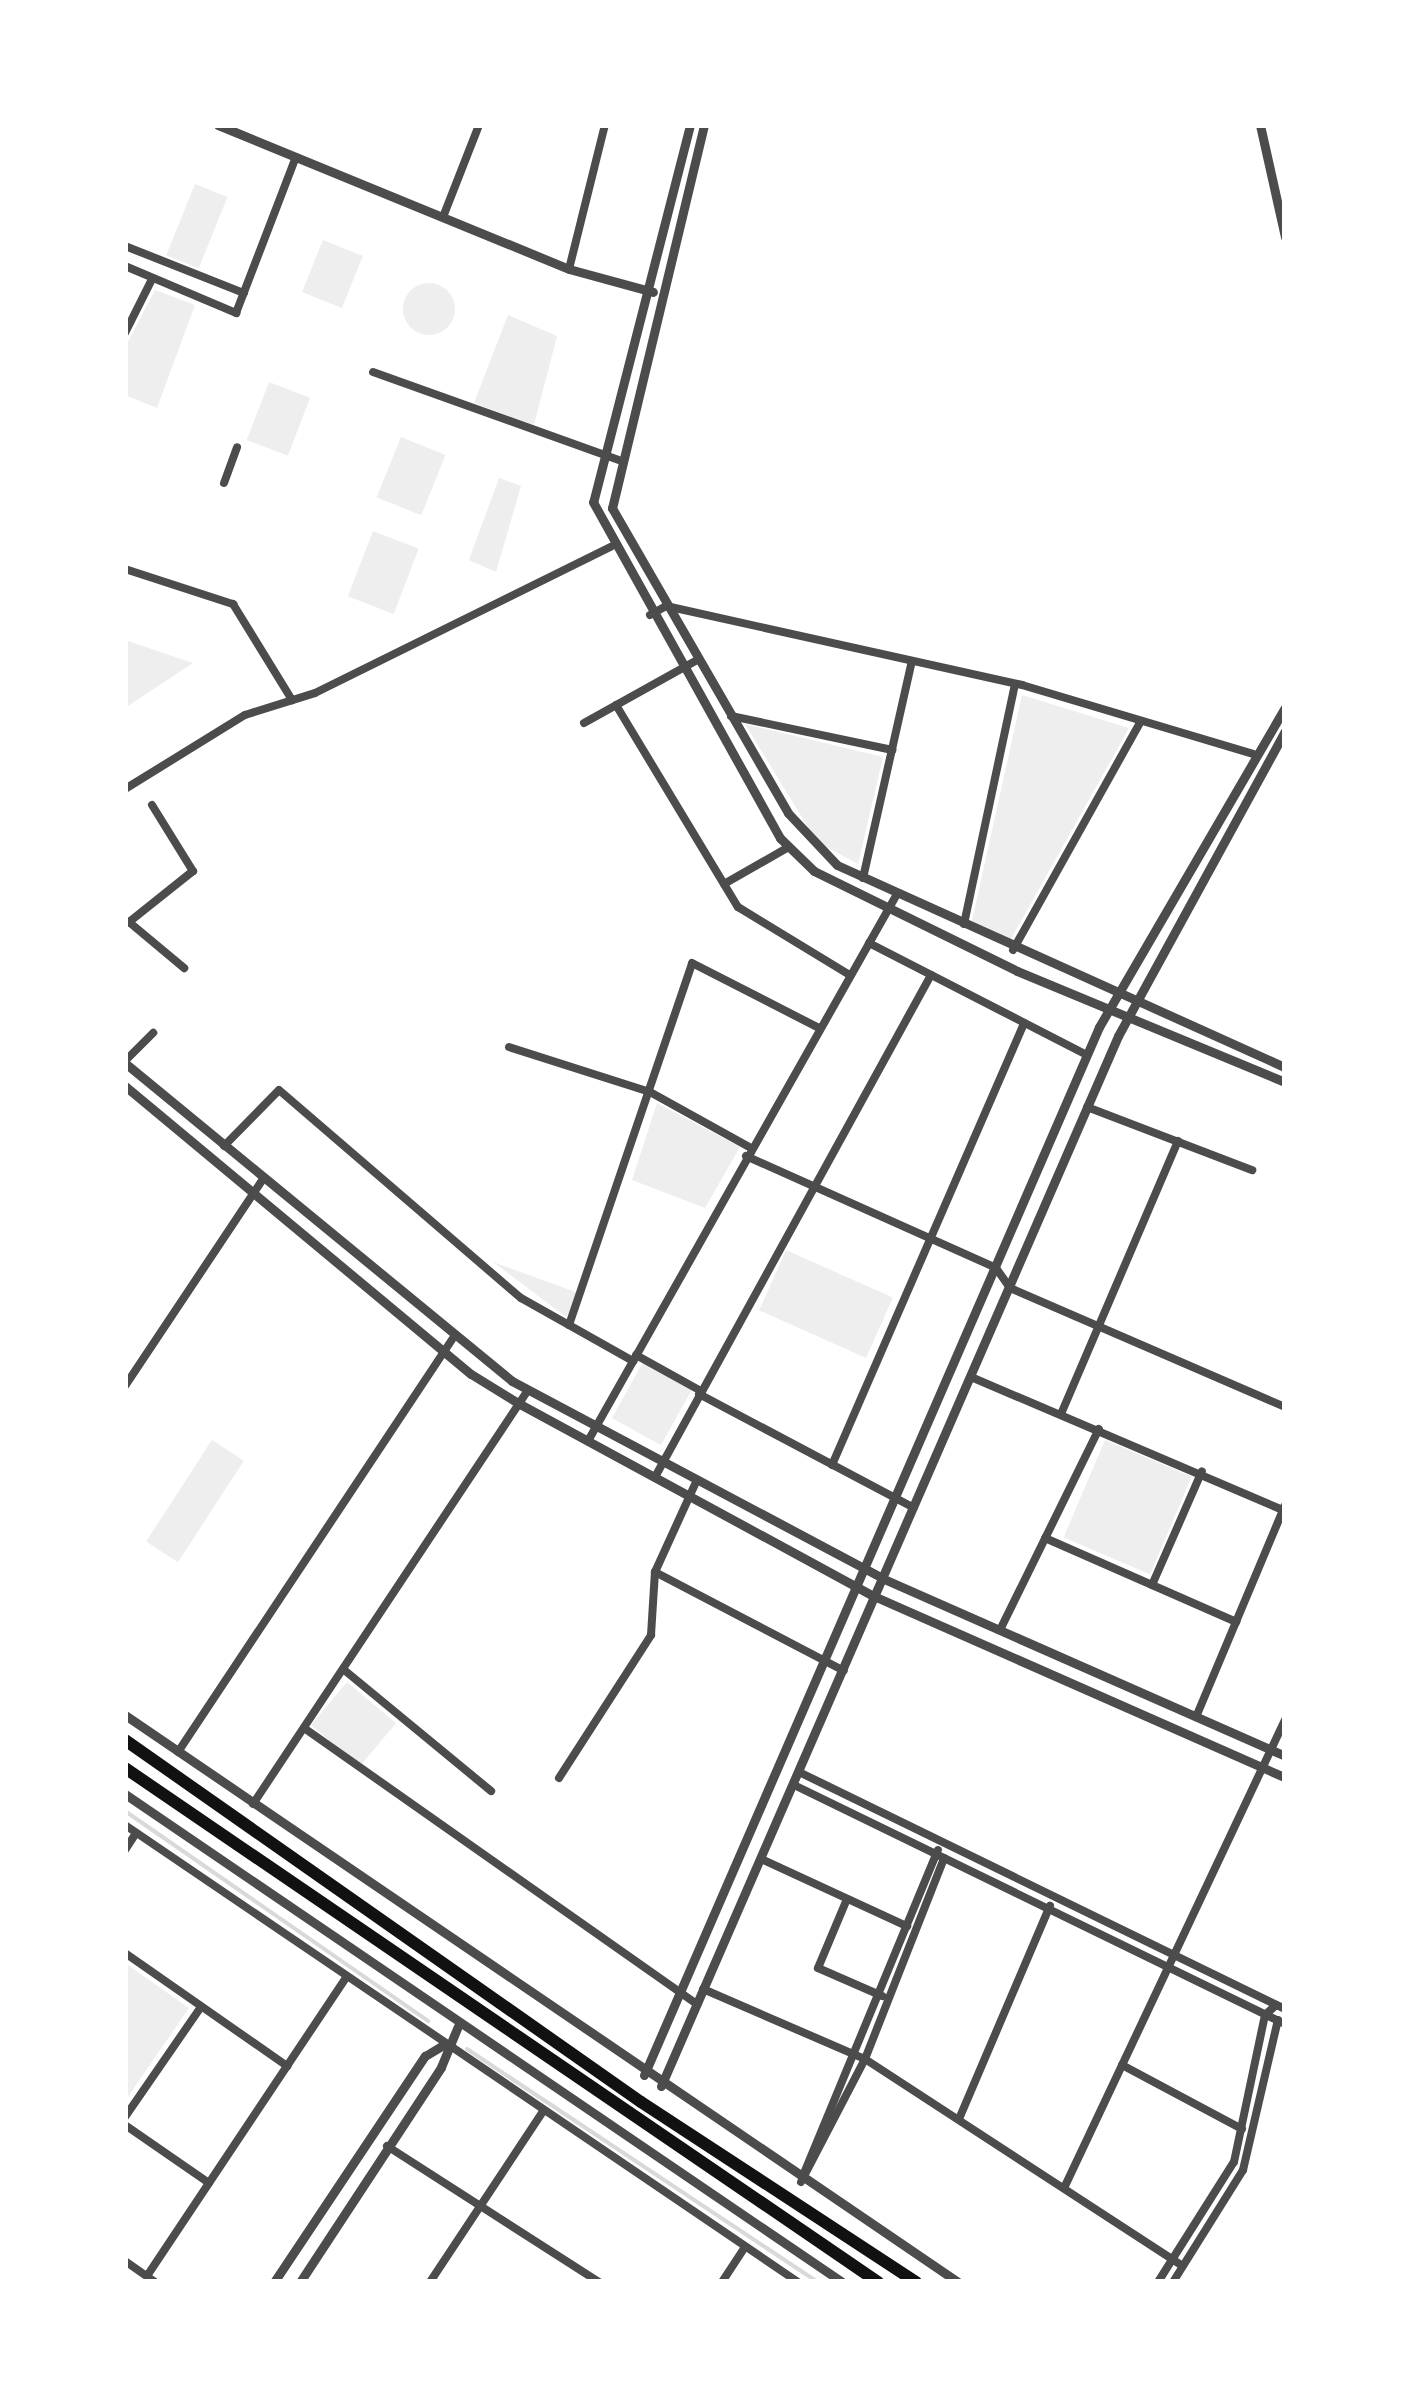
<!DOCTYPE html>
<style>
body{margin:0}
#map{position:relative;width:1410px;height:2407px;overflow:hidden;background:#fff;font-family:"Times New Roman",serif}
div>[style]{position:absolute}
[style*='--x']{left:calc(var(--x)*1px);top:calc(var(--y)*1px);width:calc(var(--w)*1px);rotate:calc(var(--a)*1deg)}
.green>*{inset:0;background:#eee;transform-origin:0 0}
.round{border-radius:50%}
.stream>*{height:4px;margin:-2px;padding:0 2px;transform-origin:2px;border-radius:2px;background:#d9d9d9}
.minor>*{height:8px;margin:-4px;padding:0 4px;transform-origin:4px;border-radius:4px;background:#4c4c4c}
.tertiary>*{height:9px;margin:-4.5px;padding:0 4.5px;transform-origin:4.5px;border-radius:4.5px;background:#4c4c4c}
.trunk>*{height:12px;margin:-6px;padding:0 6px;transform-origin:6px;border-radius:6px;background:#111}
span{translate:-50% -50%;white-space:nowrap;text-align:center;line-height:1.15;-webkit-text-stroke:10px #fff;paint-order:stroke}
.frame{position:absolute;inset:0;border:128px solid #fff;pointer-events:none}
</style>
<div id="map">
<div class="green">
<i style="left:195px;top:184px;width:35px;height:77px;rotate:22deg"></i>
<i style="left:323px;top:240px;width:43px;height:56px;rotate:22deg"></i>
<i class="round" style="left:403px;top:283px;width:52px;height:52px"></i>
<i style="clip-path:polygon(155px 290px,195px 305px,157px 408px,125px 395px,125px 347px)"></i>
<i style="clip-path:polygon(508px 315px,557px 336px,534px 425px,474px 403px)"></i>
<i style="left:269px;top:382px;width:44px;height:62px;rotate:21deg"></i>
<i style="left:401px;top:437px;width:48px;height:65px;rotate:22deg"></i>
<i style="clip-path:polygon(499px 478px,521px 486px,496px 572px,469px 560px)"></i>
<i style="left:373px;top:531px;width:49px;height:70px;rotate:21deg"></i>
<i style="clip-path:polygon(125px 640px,193px 663px,125px 708px)"></i>
<i style="clip-path:polygon(1022px 695px,1129px 728px,1011px 939px,972px 921px)"></i>
<i style="clip-path:polygon(745px 724px,883px 757px,858px 864px,817px 842px)"></i>
<i style="clip-path:polygon(657px 1103px,740px 1147px,705px 1208px,632px 1180px)"></i>
<i style="left:786px;top:1250px;width:117px;height:66px;rotate:24deg"></i>
<i style="clip-path:polygon(493px 1262px,581px 1294px,566px 1317px)"></i>
<i style="left:643px;top:1362px;width:56px;height:64px;rotate:29deg"></i>
<i style="left:212px;top:1440px;width:38px;height:121px;rotate:33deg"></i>
<i style="left:1105px;top:1440px;width:94px;height:106px;rotate:23deg"></i>
<i style="left:347px;top:1682px;width:64px;height:56px;rotate:40deg"></i>
<i style="clip-path:polygon(125px 1963px,189px 2008px,125px 2101px)"></i>
</div>
<div class="stream">
<i style="--x:125;--y:1811;--w:369;--a:34.7"></i>
<i style="--x:467;--y:2049;--w:421;--a:33.6"></i>
</div>
<div class="minor">
<i style="--x:443;--y:217;--w:99;--a:-68.6"></i>
<i style="--x:125;--y:246;--w:128;--a:21.6"></i>
<i style="--x:125;--y:266;--w:121;--a:22.9"></i>
<i style="--x:236;--y:313;--w:167;--a:-69"></i>
<i style="--x:569;--y:269;--w:148;--a:-76"></i>
<i style="--x:125;--y:333;--w:60;--a:-63.4"></i>
<i style="--x:373;--y:372;--w:261;--a:19.7"></i>
<i style="--x:224;--y:483;--w:38;--a:-70"></i>
<i style="--x:125;--y:569;--w:114;--a:18"></i>
<i style="--x:233;--y:604;--w:113;--a:58.4"></i>
<i style="--x:650;--y:615;--w:18;--a:-29"></i>
<i style="--x:666;--y:606;--w:365;--a:12.5"></i>
<i style="--x:1022;--y:685;--w:241;--a:16.6"></i>
<i style="--x:616;--y:705;--w:236;--a:58.9"></i>
<i style="--x:738;--y:907;--w:131;--a:31.3"></i>
<i style="--x:731;--y:716;--w:165;--a:11.9"></i>
<i style="--x:584;--y:723;--w:129;--a:-29.1"></i>
<i style="--x:125;--y:789;--w:141;--a:-31.7"></i>
<i style="--x:245;--y:715;--w:73;--a:-17.4"></i>
<i style="--x:315;--y:693;--w:330;--a:-26.3"></i>
<i style="--x:152;--y:805;--w:78;--a:58.2"></i>
<i style="--x:193;--y:871;--w:82;--a:141.4"></i>
<i style="--x:129;--y:922;--w:72;--a:39.9"></i>
<i style="--x:863;--y:878;--w:222;--a:-77.3"></i>
<i style="--x:724;--y:884;--w:73;--a:-29.7"></i>
<i style="--x:964;--y:924;--w:245;--a:-78"></i>
<i style="--x:869;--y:943;--w:245;--a:27.2"></i>
<i style="--x:1013;--y:950;--w:262;--a:-60.8"></i>
<i style="--x:509;--y:1047;--w:148;--a:17.7"></i>
<i style="--x:650;--y:1092;--w:115;--a:29"></i>
<i style="--x:125;--y:1061;--w:40;--a:-45"></i>
<i style="--x:1087;--y:1107;--w:177;--a:20.9"></i>
<i style="--x:224;--y:1146;--w:78;--a:-45.5"></i>
<i style="--x:279;--y:1090;--w:319;--a:40.7"></i>
<i style="--x:521;--y:1298;--w:129;--a:29.4"></i>
<i style="--x:746;--y:1156;--w:274;--a:24.1"></i>
<i style="--x:996;--y:1268;--w:24;--a:55"></i>
<i style="--x:1010;--y:1288;--w:300;--a:23.4"></i>
<i style="--x:569;--y:1325;--w:382;--a:-71.2"></i>
<i style="--x:692;--y:963;--w:143;--a:27.1"></i>
<i style="--x:636;--y:1355;--w:74;--a:29"></i>
<i style="--x:971;--y:1377;--w:339;--a:23.1"></i>
<i style="--x:125;--y:1386;--w:249;--a:-56.3"></i>
<i style="--x:699;--y:1394;--w:243;--a:27.9"></i>
<i style="--x:1061;--y:1414;--w:297;--a:-66.8"></i>
<i style="--x:588;--y:1441;--w:628;--a:-60.54"></i>
<i style="--x:832;--y:1465;--w:482;--a:-66.5"></i>
<i style="--x:655;--y:1477;--w:573;--a:-61.2"></i>
<i style="--x:1045;--y:1538;--w:209;--a:23.7"></i>
<i style="--x:655;--y:1572;--w:213;--a:27.6"></i>
<i style="--x:1152;--y:1585;--w:124;--a:-66.3"></i>
<i style="--x:1000;--y:1630;--w:224;--a:-63.8"></i>
<i style="--x:343;--y:1669;--w:192;--a:39.5"></i>
<i style="--x:1196;--y:1717;--w:230;--a:-67.2"></i>
<i style="--x:304;--y:1728;--w:480;--a:35.1"></i>
<i style="--x:178;--y:1752;--w:496;--a:-56.4"></i>
<i style="--x:799;--y:1772;--w:541;--a:26"></i>
<i style="--x:559;--y:1778;--w:170;--a:-57.2"></i>
<i style="--x:651;--y:1635;--w:63;--a:-86.4"></i>
<i style="--x:655;--y:1572;--w:101;--a:-65.5"></i>
<i style="--x:794;--y:1785;--w:546;--a:25.96"></i>
<i style="--x:253;--y:1804;--w:497;--a:-56.4"></i>
<i style="--x:125;--y:1825;--w:813;--a:34.18"></i>
<i style="--x:125;--y:1850;--w:20;--a:-57"></i>
<i style="--x:761;--y:1859;--w:161;--a:24.7"></i>
<i style="--x:847;--y:1899;--w:75;--a:112.8"></i>
<i style="--x:818;--y:1968;--w:70;--a:23.6"></i>
<i style="--x:125;--y:1953;--w:198;--a:34.9"></i>
<i style="--x:703;--y:1989;--w:176;--a:23.4"></i>
<i style="--x:865;--y:2059;--w:379;--a:33.1"></i>
<i style="--x:1122;--y:2065;--w:136;--a:28.1"></i>
<i style="--x:125;--y:2117;--w:134;--a:-55.4"></i>
<i style="--x:959;--y:2119;--w:232;--a:-66.9"></i>
<i style="--x:125;--y:2125;--w:102;--a:34.6"></i>
<i style="--x:387;--y:2146;--w:252;--a:32.7"></i>
<i style="--x:802;--y:2178;--w:355;--a:-67.5"></i>
<i style="--x:801;--y:2182;--w:139;--a:-62.5"></i>
<i style="--x:865;--y:2059;--w:216;--a:-68.5"></i>
<i style="--x:1065;--y:2186;--w:515;--a:-64.73"></i>
<i style="--x:125;--y:2261;--w:37;--a:35"></i>
<i style="--x:147;--y:2276;--w:358;--a:-56.3"></i>
<i style="--x:430;--y:2282;--w:203;--a:-56.5"></i>
<i style="--x:722;--y:2282;--w:42;--a:-56.7"></i>
<i style="--x:1158;--y:2282;--w:142;--a:-57.7"></i>
<i style="--x:1234;--y:2162;--w:150;--a:-78.1"></i>
<i style="--x:1265;--y:2015;--w:15;--a:-42"></i>
<i style="--x:1173;--y:2282;--w:132;--a:-58"></i>
<i style="--x:1243;--y:2170;--w:154;--a:-76.9"></i>
</div>
<div class="tertiary">
<i style="--x:218;--y:125;--w:379;--a:22.3"></i>
<i style="--x:569;--y:269;--w:87;--a:15.3"></i>
<i style="--x:690;--y:125;--w:389;--a:104.4"></i>
<i style="--x:593;--y:502;--w:385;--a:60.9"></i>
<i style="--x:780;--y:838;--w:47;--a:44.1"></i>
<i style="--x:814;--y:871;--w:226;--a:26.2"></i>
<i style="--x:1017;--y:971;--w:290;--a:22.5"></i>
<i style="--x:704;--y:125;--w:394;--a:103.5"></i>
<i style="--x:612;--y:508;--w:352;--a:60"></i>
<i style="--x:788;--y:813;--w:71;--a:46.7"></i>
<i style="--x:837;--y:865;--w:491;--a:24.3"></i>
<i style="--x:1260;--y:125;--w:115;--a:77.4"></i>
<i style="--x:125;--y:1063;--w:501;--a:39.41"></i>
<i style="--x:512;--y:1381;--w:421;--a:28"></i>
<i style="--x:884;--y:1579;--w:438;--a:23.8"></i>
<i style="--x:125;--y:1086;--w:450;--a:39.8"></i>
<i style="--x:471;--y:1374;--w:55;--a:31.7"></i>
<i style="--x:518;--y:1403;--w:407;--a:28.5"></i>
<i style="--x:876;--y:1597;--w:447;--a:23.8"></i>
<i style="--x:125;--y:1715;--w:1008;--a:34.24"></i>
<i style="--x:125;--y:1794;--w:867;--a:34.24"></i>
<i style="--x:644;--y:2075;--w:1143;--a:-66.53"></i>
<i style="--x:1099;--y:1027;--w:369;--a:-59.8"></i>
<i style="--x:661;--y:2086;--w:1145;--a:-66.48"></i>
<i style="--x:1118;--y:1036;--w:348;--a:-61.3"></i>
<i style="--x:274;--y:2282;--w:272;--a:-56.3"></i>
<i style="--x:425;--y:2056;--w:23;--a:-31"></i>
<i style="--x:300;--y:2282;--w:257;--a:-56.7"></i>
<i style="--x:441;--y:2067;--w:44;--a:-67.5"></i>
</div>
<div class="trunk">
<i style="--x:125;--y:1740;--w:630;--a:35.05"></i>
<i style="--x:641;--y:2102;--w:329;--a:33.2"></i>
<i style="--x:125;--y:1768;--w:912;--a:34.32"></i>
</div>
<div class="frame"></div>
</div>
